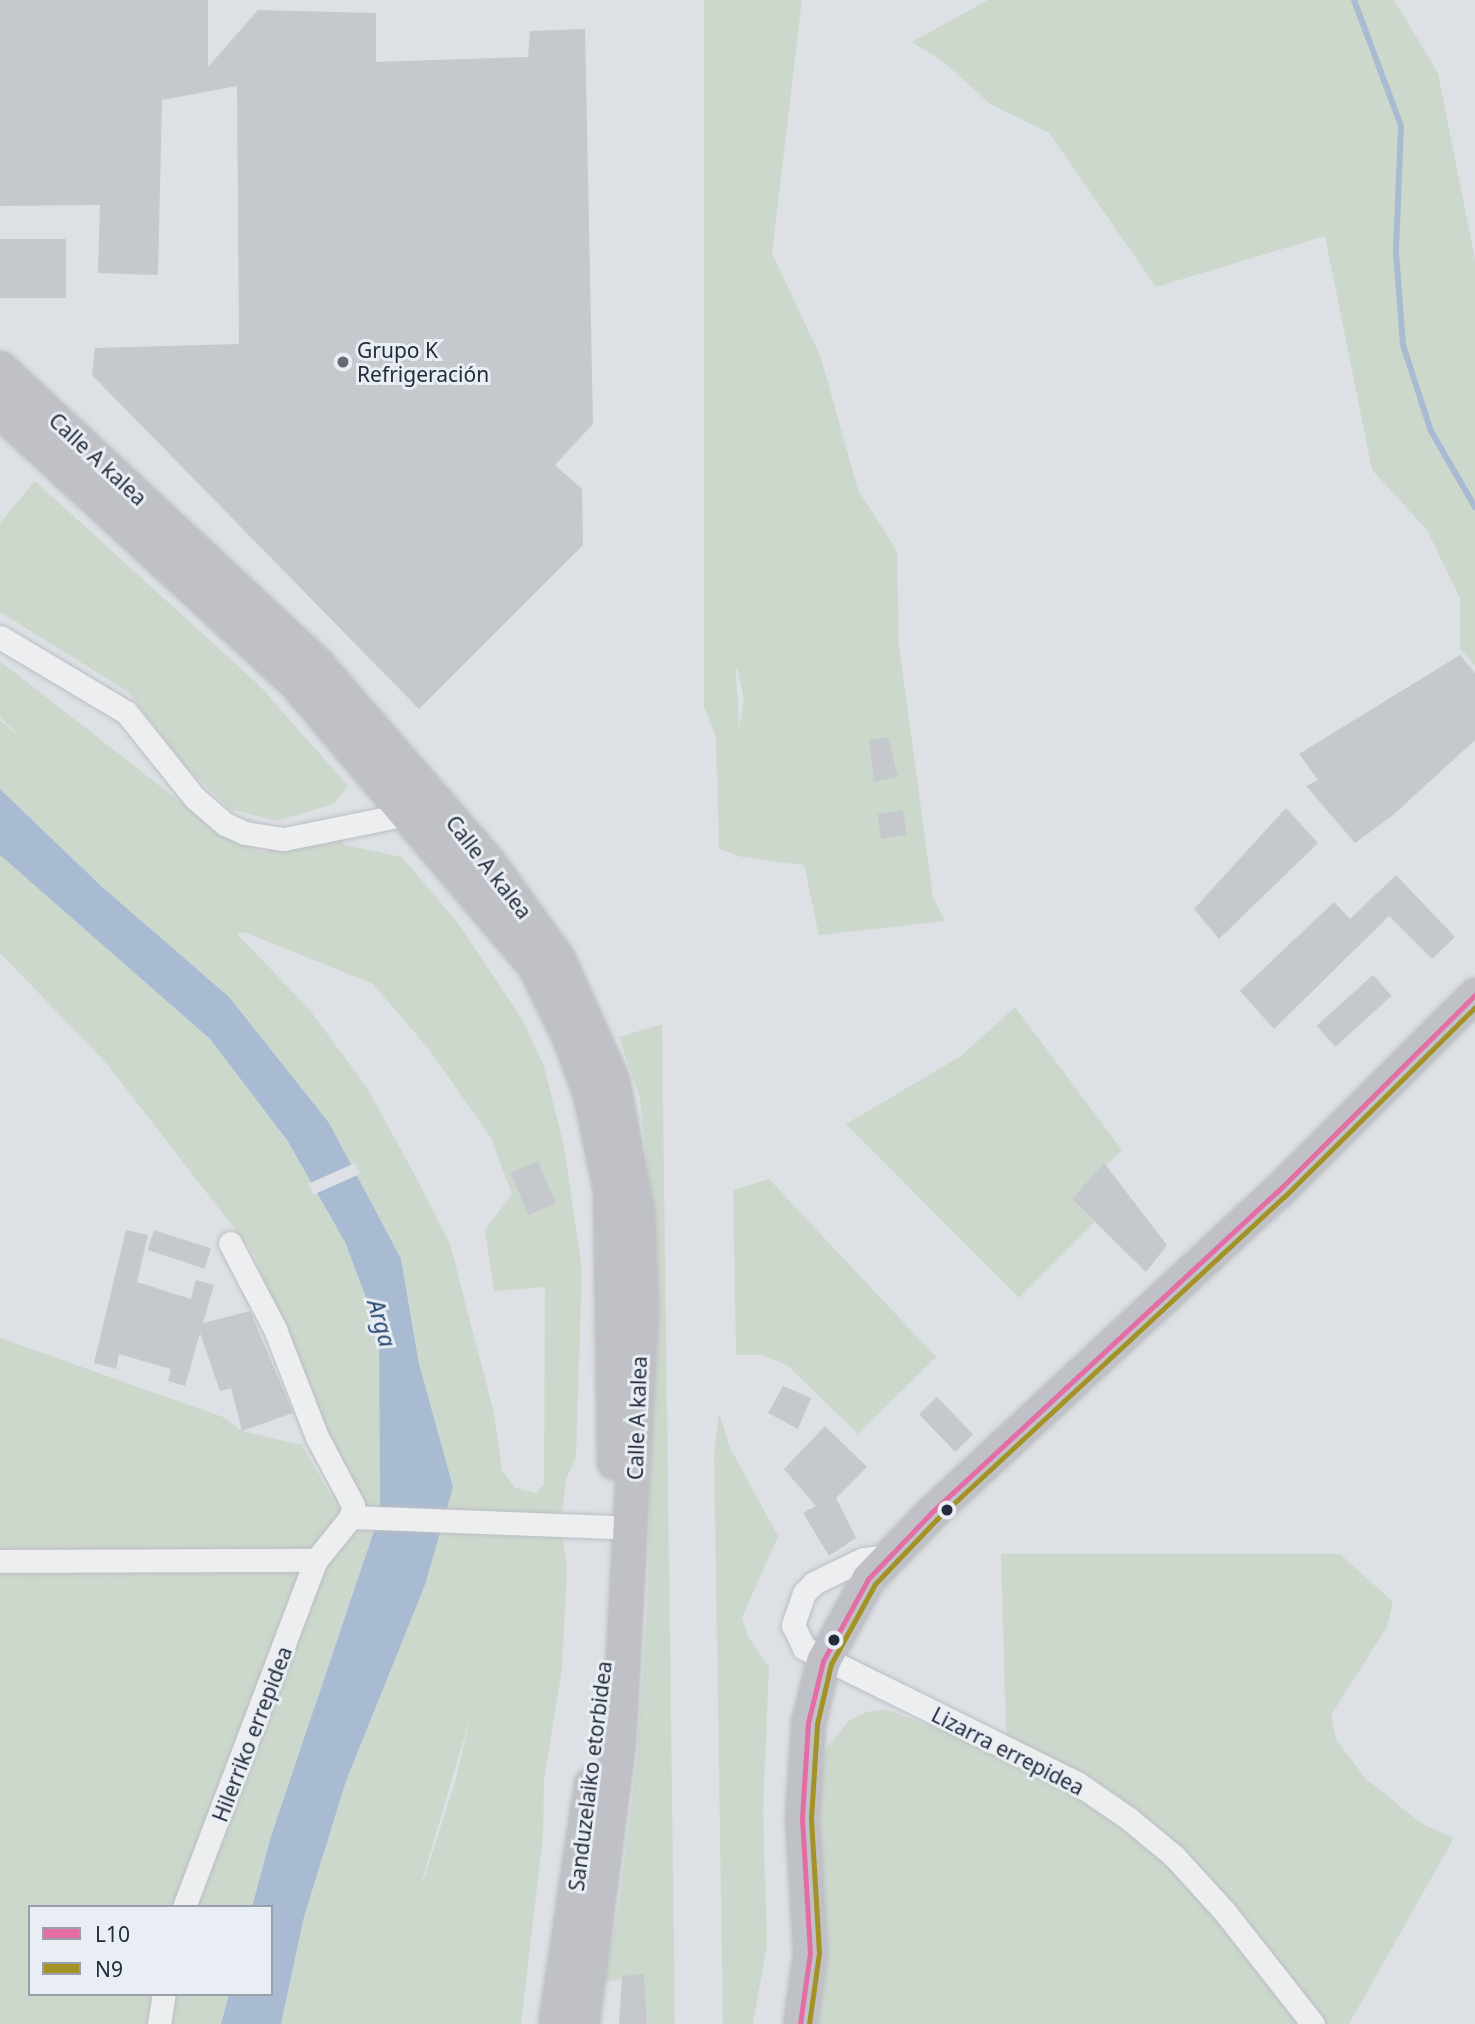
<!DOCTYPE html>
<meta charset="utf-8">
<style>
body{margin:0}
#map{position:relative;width:1475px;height:2024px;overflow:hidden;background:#dde0e4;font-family:"Noto Sans",sans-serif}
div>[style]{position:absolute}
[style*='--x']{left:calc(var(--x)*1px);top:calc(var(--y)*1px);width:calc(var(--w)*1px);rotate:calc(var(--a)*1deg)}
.green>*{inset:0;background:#cdd8cd}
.water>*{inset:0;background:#a8bbd2}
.pier>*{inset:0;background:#dde0e4;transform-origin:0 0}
.stream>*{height:6px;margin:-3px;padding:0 3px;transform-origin:3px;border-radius:3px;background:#a8bbd2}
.building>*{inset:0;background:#c5c8cc;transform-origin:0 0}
.roads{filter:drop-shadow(0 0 2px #bbbec2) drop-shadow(0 0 2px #bbbec2)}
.street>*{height:23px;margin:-11.5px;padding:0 11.5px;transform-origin:11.5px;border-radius:11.5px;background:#edeef0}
.secondary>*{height:33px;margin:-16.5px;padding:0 16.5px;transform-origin:16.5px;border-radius:16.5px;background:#bfc1c6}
.bus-1>*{height:5px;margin:-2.5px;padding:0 2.5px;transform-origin:2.5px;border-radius:2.5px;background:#e36ea5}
.bus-2>*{height:5px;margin:-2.5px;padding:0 2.5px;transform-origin:2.5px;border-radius:2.5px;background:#a39226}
.dots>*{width:19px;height:19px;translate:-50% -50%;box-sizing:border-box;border:4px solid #e9eef4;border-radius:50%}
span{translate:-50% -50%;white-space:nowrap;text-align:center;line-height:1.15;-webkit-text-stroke:6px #e9eef4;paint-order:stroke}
.poi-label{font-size:21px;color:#232c3d}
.left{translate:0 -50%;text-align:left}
.street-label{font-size:21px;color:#232c3d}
.water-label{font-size:23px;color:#2a4975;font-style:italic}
.legend{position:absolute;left:28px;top:1905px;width:245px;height:91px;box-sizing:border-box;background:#e9eef4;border:2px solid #9aa0ab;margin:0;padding:9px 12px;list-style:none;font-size:21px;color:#232c3d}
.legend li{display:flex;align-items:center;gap:14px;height:35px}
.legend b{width:35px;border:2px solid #9aa0ab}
</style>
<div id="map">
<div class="green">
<i style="clip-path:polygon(evenodd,704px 0,802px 0,772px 253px,821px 358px,858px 490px,897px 551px,899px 646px,933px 897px,945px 921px,819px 935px,804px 865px,742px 857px,719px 849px,716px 737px,704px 707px,704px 0,737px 668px,744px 700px,739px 728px,736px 669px,737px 668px)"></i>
<i style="clip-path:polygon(988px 0,1394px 0,1438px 73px,1475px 259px,1475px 665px,1460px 649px,1460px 598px,1427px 530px,1372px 470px,1325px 236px,1156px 287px,1049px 133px,990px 104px,945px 63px,912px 42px)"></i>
<i style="clip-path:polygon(35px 481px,260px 686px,348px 786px,334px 804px,276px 821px,230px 809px,187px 768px,128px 692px,0 612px,0 523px)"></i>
<i style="clip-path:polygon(evenodd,0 661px,178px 800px,260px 852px,341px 839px,345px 845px,402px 857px,458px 923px,522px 1019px,544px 1066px,564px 1146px,582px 1270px,576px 1457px,566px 1480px,561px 1523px,567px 1570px,562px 1668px,544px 1780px,543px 1836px,521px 2024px,281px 2024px,304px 1917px,346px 1781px,425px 1585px,419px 1364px,401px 1259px,101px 886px,0 789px,0 720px,23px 740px,0 717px,0 661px,244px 932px,373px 984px,431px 1052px,491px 1138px,512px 1194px,485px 1230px,494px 1291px,545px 1287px,544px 1485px,536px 1493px,515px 1488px,502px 1470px,494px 1413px,450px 1244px,416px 1177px,366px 1086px,309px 1009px,237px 934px,244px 932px,0 661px,470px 1718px,455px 1782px,423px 1882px,422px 1881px,470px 1718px)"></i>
<i style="clip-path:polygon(0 855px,210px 1039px,287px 1140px,345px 1242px,379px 1332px,380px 1512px,271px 1836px,252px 1907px,30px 1907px,30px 1994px,229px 1994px,221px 2024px,0 2024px,0 1338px,223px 1417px,242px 1431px,302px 1445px,336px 1505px,254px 1254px,107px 1064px,0 953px)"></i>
<i style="clip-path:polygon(1015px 1007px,1122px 1150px,1072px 1199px,1095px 1222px,1019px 1298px,846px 1124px,961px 1056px)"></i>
<i style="clip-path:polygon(662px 1024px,675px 2024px,647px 2024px,644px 1974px,602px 1983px,618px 1911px,637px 1759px,647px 1609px,654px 1338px,649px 1183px,640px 1098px,619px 1037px)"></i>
<i style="clip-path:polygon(769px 1179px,936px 1357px,858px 1434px,787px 1365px,761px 1355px,736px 1355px,733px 1190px)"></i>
<i style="clip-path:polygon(719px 1413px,730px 1448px,778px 1536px,742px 1618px,749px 1638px,769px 1667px,763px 1811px,767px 1944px,753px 2024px,723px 2024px,714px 1453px)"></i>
<i style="clip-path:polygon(1001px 1554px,1340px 1554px,1393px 1602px,1387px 1627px,1331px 1715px,1336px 1739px,1365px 1778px,1422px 1824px,1454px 1838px,1349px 2024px,795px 2024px,802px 1794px,825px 1749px,849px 1721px,866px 1712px,885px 1709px,1002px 1753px,1006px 1732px)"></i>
</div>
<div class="water">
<i style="clip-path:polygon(0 789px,101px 886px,229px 997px,329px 1123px,401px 1259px,419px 1364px,453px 1487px,425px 1585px,346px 1781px,304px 1917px,281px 2024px,221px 2024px,229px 1994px,271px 1994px,271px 1907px,252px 1907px,271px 1836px,380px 1513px,379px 1332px,345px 1242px,287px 1140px,210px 1039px,0 855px)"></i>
</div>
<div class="pier">
<i style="left:355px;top:1163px;width:12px;height:51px;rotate:66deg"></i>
</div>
<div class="stream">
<i style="--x:1354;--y:0;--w:134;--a:69.5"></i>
<i style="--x:1401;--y:126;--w:126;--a:92.3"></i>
<i style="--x:1396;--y:252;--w:93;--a:85.7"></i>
<i style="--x:1403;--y:345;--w:90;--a:72"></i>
<i style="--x:1431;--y:431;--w:88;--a:59.9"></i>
</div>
<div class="building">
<i style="clip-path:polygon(0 0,208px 0,208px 67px,258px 10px,376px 13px,376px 62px,528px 57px,530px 31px,585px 29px,593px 424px,555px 465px,582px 489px,583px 545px,419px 709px,92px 375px,95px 348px,239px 344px,237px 86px,162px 100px,158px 275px,98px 273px,100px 205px,0 206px)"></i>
<i style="left:66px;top:239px;width:59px;height:66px;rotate:90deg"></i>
<i style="clip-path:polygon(1460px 655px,1475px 673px,1475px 740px,1392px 816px,1355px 843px,1306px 786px,1318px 780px,1299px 754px)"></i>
<i style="clip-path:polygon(888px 737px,898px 777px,874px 782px,869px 740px)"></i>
<i style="clip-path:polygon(1286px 808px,1318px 843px,1219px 939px,1194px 909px)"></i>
<i style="left:903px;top:810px;width:25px;height:26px;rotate:81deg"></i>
<i style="clip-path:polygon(1396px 875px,1455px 937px,1432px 959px,1389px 916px,1274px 1029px,1240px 991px,1334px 902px,1350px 919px)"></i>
<i style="left:1373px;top:975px;width:28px;height:76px;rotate:48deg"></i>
<i style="left:538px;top:1161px;width:46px;height:30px;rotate:67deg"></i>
<i style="clip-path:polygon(1104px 1163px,1167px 1245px,1146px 1272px,1072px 1199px)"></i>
<i style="clip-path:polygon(126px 1230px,148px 1235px,137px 1282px,191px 1299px,196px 1280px,214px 1285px,203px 1323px,250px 1311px,293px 1413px,242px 1431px,231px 1388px,220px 1391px,200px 1333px,185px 1386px,168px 1381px,171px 1369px,119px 1354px,116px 1369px,94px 1363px)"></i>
<i style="left:154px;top:1230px;width:60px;height:21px;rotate:18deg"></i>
<i style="clip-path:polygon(783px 1386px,811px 1398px,798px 1429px,768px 1413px)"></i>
<i style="left:937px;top:1397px;width:52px;height:25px;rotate:46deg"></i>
<i style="clip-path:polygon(825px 1426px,867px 1467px,836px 1498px,856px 1538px,829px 1556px,803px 1513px,816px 1506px,784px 1469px)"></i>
<i style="clip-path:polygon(644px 1974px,647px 2024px,619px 2024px,622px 1976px)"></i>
</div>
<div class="roads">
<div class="street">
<i style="--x:0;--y:637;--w:147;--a:30.8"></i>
<i style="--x:126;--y:712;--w:110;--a:51.3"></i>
<i style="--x:195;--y:798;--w:40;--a:41"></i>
<i style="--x:225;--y:824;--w:22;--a:24"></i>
<i style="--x:245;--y:833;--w:39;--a:9"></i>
<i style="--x:284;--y:839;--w:126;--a:-11.4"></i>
<i style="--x:351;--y:1517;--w:263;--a:2.2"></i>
<i style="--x:889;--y:1556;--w:26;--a:173"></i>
<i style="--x:863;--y:1559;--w:55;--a:153.9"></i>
<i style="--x:814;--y:1583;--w:14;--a:135"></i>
<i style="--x:804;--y:1593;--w:34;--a:109"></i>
<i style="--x:793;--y:1625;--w:25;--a:64"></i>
<i style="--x:804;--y:1648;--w:305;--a:26.3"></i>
<i style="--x:1077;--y:1783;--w:62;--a:34.5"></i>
<i style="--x:1128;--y:1818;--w:60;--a:39.6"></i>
<i style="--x:1174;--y:1856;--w:74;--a:47.7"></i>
<i style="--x:1224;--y:1911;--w:144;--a:51.8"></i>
<i style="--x:0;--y:1561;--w:316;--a:-0.2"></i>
<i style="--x:184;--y:1907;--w:371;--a:-69.2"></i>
<i style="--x:316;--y:1560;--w:55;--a:-50.9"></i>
<i style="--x:351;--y:1517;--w:12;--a:-81"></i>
<i style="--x:353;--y:1505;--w:77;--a:-117.9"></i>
<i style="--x:317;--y:1437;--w:116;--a:-111.3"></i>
<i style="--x:275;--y:1329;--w:97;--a:-117.6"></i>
<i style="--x:159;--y:2024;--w:30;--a:-81"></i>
</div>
<div class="secondary">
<i style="--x:0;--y:368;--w:434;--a:43"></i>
<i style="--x:317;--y:664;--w:258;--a:49.1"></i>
<i style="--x:486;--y:859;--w:123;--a:54.2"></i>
<i style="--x:558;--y:959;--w:133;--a:65.9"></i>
<i style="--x:612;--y:1080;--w:134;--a:79.3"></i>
<i style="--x:637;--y:1212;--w:97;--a:87.6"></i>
<i style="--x:641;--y:1309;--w:435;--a:93"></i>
<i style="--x:618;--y:1743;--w:283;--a:97.3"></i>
<i style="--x:0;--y:411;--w:398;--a:42.6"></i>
<i style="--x:293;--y:680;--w:373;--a:49.8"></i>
<i style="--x:534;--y:965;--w:80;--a:64.1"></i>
<i style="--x:569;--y:1037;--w:62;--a:70.1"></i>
<i style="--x:590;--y:1095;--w:97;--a:78.1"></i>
<i style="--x:610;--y:1190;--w:272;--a:89.2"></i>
<i style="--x:555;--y:2024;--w:243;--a:-81.5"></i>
<i style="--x:800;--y:2024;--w:72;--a:-82"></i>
<i style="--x:810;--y:1953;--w:135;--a:-93.4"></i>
<i style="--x:802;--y:1818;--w:95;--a:-86.4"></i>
<i style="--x:808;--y:1723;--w:64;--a:-76.4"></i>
<i style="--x:823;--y:1661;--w:94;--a:-61.2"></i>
<i style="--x:868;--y:1579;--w:91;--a:-46.3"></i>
<i style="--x:931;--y:1513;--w:473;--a:-42.9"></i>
<i style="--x:1278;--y:1191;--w:278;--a:-44.9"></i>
</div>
</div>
<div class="bus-1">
<i style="--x:800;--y:2024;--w:72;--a:-82"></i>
<i style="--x:810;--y:1953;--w:135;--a:-93.4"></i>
<i style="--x:802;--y:1818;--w:95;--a:-86.4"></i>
<i style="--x:808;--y:1723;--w:64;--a:-76.4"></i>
<i style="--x:823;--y:1661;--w:94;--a:-61.2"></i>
<i style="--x:868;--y:1579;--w:91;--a:-46.3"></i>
<i style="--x:931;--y:1513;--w:473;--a:-42.9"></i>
<i style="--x:1278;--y:1191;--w:278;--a:-44.9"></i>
</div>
<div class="bus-2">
<i style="--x:809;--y:2024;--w:72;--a:-82"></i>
<i style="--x:819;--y:1953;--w:135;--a:-93.4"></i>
<i style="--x:811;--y:1818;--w:94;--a:-86.3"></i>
<i style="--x:817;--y:1724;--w:62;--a:-76.9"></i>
<i style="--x:831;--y:1664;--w:91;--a:-61.2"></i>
<i style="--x:875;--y:1584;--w:90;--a:-46.4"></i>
<i style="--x:937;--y:1519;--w:473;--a:-42.9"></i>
<i style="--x:1284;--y:1197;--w:269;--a:-44.8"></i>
</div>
<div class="dots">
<i style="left:343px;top:362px;background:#646b77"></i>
<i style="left:947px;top:1510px;background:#232c3d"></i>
<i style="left:834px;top:1640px;background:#232c3d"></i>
</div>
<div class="poi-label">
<span class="left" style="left:357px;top:362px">Grupo K<br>Refrigeración</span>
</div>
<div class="street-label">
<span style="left:98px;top:459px;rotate:43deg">Calle A kalea</span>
<span style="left:489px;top:867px;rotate:52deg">Calle A kalea</span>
<span style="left:637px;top:1418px;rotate:-88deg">Calle A kalea</span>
<span style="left:252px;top:1734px;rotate:-69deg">Hilerriko errepidea</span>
<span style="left:1008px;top:1751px;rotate:27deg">Lizarra errepidea</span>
<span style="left:590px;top:1776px;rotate:-83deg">Sanduzelaiko etorbidea</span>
</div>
<div class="water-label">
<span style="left:382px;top:1323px;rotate:74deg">Arga</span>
</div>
<ul class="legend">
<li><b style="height:9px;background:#e36ea5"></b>L10</li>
<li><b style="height:9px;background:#a39226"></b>N9</li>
</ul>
</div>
